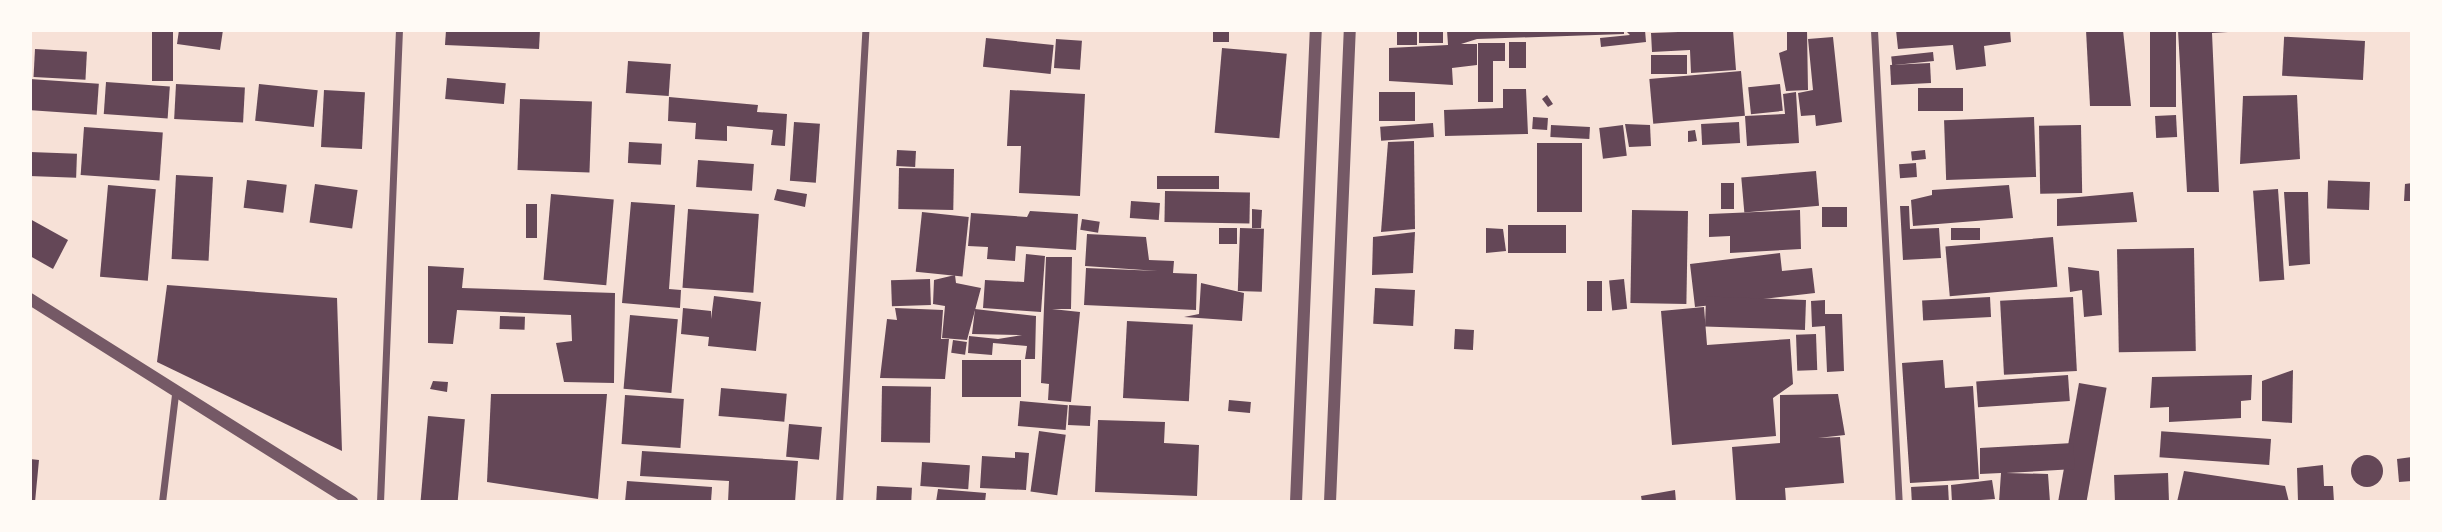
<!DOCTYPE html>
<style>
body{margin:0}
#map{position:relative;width:2442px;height:532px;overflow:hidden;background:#f7e1d7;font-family:"DM Sans",sans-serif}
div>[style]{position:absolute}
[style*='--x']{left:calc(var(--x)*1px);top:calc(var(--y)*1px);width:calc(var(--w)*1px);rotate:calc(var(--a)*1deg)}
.building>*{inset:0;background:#644757;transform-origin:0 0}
.round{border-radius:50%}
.minor>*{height:7px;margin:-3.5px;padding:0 3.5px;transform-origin:3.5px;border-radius:3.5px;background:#755966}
.tertiary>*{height:12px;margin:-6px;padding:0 6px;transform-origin:6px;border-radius:6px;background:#755966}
span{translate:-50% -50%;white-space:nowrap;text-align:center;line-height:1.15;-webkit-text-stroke:5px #fffaf5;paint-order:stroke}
.frame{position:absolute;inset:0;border:32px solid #fffaf5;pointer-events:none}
</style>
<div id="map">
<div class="building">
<i style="left:152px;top:30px;width:21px;height:51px"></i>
<i style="clip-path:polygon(179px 30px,223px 30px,220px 50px,177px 44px)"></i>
<i style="clip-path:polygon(446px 30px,540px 30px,539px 49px,445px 45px)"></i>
<i style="left:1213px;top:30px;width:16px;height:12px"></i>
<i style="left:1397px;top:30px;width:20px;height:15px"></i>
<i style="left:1419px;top:30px;width:24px;height:13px"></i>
<i style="clip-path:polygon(1447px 30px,1624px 30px,1624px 34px,1477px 39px,1461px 44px,1477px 44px,1477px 65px,1452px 68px,1453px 85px,1389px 81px,1389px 48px,1448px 45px)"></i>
<i style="clip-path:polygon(1625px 30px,1645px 30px,1646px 42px,1601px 47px,1600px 38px,1630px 35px)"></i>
<i style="clip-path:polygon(1733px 30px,1736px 70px,1691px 73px,1690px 50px,1652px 52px,1651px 33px)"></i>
<i style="clip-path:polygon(1787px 30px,1807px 30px,1808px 90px,1786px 91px,1779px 53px,1787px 50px)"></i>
<i style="clip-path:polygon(1896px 30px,2010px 30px,2011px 42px,1984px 46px,1986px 66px,1956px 70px,1953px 45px,1898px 49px)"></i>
<i style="clip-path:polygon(2086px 30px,2123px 30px,2131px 106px,2090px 106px)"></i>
<i style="left:2150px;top:30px;width:26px;height:77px"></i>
<i style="clip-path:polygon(2178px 30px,2260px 30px,2212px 33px,2219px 192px,2187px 192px)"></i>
<i style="clip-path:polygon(1833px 37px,1842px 122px,1816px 126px,1815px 115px,1801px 116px,1798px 93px,1813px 90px,1808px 39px)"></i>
<i style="left:986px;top:38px;width:68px;height:29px;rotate:6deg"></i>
<i style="left:1056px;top:39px;width:26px;height:29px;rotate:4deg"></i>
<i style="left:2365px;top:41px;width:39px;height:81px;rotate:93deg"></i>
<i style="left:1526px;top:42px;width:26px;height:17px;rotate:90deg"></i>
<i style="clip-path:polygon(1478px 43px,1505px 43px,1505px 61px,1493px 61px,1493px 102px,1478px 102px)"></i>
<i style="left:1222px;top:48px;width:65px;height:85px;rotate:5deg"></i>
<i style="left:35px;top:49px;width:52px;height:28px;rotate:3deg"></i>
<i style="left:1933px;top:52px;width:9px;height:42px;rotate:84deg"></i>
<i style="left:1687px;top:55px;width:19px;height:36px;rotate:90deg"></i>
<i style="left:628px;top:61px;width:43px;height:32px;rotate:4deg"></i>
<i style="left:1930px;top:63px;width:20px;height:40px;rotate:87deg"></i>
<i style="left:1741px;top:71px;width:45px;height:92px;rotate:85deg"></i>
<i style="left:447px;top:78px;width:59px;height:21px;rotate:5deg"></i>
<i style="left:30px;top:79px;width:69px;height:31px;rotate:4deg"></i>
<i style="left:106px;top:82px;width:64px;height:32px;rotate:4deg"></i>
<i style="left:176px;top:84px;width:69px;height:35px;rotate:3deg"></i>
<i style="left:259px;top:84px;width:59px;height:37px;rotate:6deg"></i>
<i style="left:1780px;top:84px;width:27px;height:32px;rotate:84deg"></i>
<i style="left:1963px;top:88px;width:23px;height:45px;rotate:90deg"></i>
<i style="clip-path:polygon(1503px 89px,1526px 89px,1528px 134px,1445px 136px,1444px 110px,1503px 108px)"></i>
<i style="left:324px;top:90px;width:41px;height:57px;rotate:3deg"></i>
<i style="clip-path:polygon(1010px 90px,1085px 94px,1080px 196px,1019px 193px,1021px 146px,1007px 146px)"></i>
<i style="left:1379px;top:92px;width:36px;height:29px"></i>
<i style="clip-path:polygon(1796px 92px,1799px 143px,1747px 146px,1745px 116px,1785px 114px,1783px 94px)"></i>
<i style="clip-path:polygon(1547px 95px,1553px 104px,1548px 107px,1542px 99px)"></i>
<i style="clip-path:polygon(2297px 95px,2300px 159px,2240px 164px,2243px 96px)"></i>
<i style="clip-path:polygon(669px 97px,758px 105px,757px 112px,787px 114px,785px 146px,771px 145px,773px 130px,727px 126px,727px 141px,695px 139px,696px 123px,668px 121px)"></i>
<i style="left:520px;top:99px;width:72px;height:71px;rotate:2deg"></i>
<i style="left:2176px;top:115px;width:22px;height:21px;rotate:87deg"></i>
<i style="left:1533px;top:117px;width:15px;height:12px;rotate:4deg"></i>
<i style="left:2034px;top:117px;width:60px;height:90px;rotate:88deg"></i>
<i style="left:794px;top:122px;width:26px;height:59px;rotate:4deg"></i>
<i style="left:1739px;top:122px;width:21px;height:38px;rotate:87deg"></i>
<i style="left:1433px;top:123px;width:14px;height:53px;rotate:86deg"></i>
<i style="clip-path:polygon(1625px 124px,1650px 125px,1651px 146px,1629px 147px)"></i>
<i style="left:1551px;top:125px;width:39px;height:12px;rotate:3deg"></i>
<i style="left:1623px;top:125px;width:31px;height:24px;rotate:83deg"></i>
<i style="left:2081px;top:125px;width:68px;height:42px;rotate:89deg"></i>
<i style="left:84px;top:127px;width:79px;height:48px;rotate:4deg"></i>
<i style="clip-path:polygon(1695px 130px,1697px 141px,1688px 142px,1688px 131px)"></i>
<i style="clip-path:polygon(1414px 141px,1415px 229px,1381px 232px,1388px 142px)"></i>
<i style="left:629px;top:142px;width:33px;height:21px;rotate:3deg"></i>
<i style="left:1537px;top:143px;width:45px;height:69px"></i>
<i style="left:897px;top:150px;width:19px;height:16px;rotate:3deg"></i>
<i style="left:1925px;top:150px;width:9px;height:14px;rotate:84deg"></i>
<i style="left:30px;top:152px;width:47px;height:24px;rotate:2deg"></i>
<i style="left:698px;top:160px;width:56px;height:27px;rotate:4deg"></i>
<i style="left:1916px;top:163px;width:14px;height:17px;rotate:86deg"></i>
<i style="left:899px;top:168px;width:55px;height:41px;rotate:1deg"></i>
<i style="left:1816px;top:171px;width:35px;height:75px;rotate:85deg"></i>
<i style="left:176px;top:175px;width:37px;height:84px;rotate:3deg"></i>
<i style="left:1157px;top:176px;width:62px;height:13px"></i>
<i style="left:247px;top:180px;width:40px;height:28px;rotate:7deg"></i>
<i style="left:2370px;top:182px;width:28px;height:42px;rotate:92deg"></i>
<i style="left:1721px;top:183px;width:13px;height:26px"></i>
<i style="clip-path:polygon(2412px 183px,2412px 201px,2404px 201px,2405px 184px)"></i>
<i style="left:315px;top:184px;width:43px;height:39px;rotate:8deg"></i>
<i style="left:108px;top:185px;width:48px;height:92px;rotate:5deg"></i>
<i style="clip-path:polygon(2009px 185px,2013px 218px,1913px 226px,1911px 200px,1932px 195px,1932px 190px)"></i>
<i style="clip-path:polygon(777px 189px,807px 194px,805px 207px,774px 200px)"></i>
<i style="left:2278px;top:189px;width:91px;height:25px;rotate:86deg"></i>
<i style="left:1165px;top:191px;width:85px;height:31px;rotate:1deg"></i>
<i style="clip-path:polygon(2133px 192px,2137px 222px,2057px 226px,2057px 199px)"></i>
<i style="clip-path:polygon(2284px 192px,2308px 192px,2310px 264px,2289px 266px)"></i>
<i style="left:551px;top:194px;width:63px;height:86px;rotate:5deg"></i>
<i style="left:1131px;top:201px;width:29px;height:17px;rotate:4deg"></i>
<i style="clip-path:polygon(631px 202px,675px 205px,669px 289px,681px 290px,680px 308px,622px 303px)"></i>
<i style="left:526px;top:204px;width:11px;height:34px"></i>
<i style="clip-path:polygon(1900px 206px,1909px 206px,1910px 229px,1939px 228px,1941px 258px,1903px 260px)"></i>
<i style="left:1822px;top:207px;width:25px;height:20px"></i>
<i style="left:688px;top:209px;width:71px;height:79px;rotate:4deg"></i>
<i style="clip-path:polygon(1252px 209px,1262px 210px,1261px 228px,1252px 228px)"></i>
<i style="clip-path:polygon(1800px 210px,1801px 249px,1730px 253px,1730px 236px,1709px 237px,1709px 214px)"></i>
<i style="clip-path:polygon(1030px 211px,1078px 214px,1076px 250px,1016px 246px,1015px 261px,987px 259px,988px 247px,968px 246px,971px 213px,1027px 217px)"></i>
<i style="left:1688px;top:211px;width:93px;height:56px;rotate:91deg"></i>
<i style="left:922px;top:212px;width:47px;height:60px;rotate:6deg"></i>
<i style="clip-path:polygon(30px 219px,68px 240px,53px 269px,30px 256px)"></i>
<i style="left:1082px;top:219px;width:18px;height:11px;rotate:9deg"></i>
<i style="left:1508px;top:225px;width:58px;height:28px"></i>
<i style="left:1219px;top:228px;width:18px;height:16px"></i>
<i style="left:1240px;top:228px;width:24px;height:63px;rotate:2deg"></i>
<i style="clip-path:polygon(1486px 228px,1503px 229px,1506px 251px,1486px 253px)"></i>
<i style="left:1951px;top:228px;width:29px;height:12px"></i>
<i style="clip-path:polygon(1415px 232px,1413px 273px,1372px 275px,1373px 237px)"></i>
<i style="clip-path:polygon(1087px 234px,1146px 237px,1149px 260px,1174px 261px,1173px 273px,1197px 274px,1196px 310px,1084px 305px,1086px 268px,1158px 271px,1085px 266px)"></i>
<i style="left:2053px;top:237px;width:50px;height:108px;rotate:85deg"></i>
<i style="left:2194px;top:248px;width:103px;height:77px;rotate:89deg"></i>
<i style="clip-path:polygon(1780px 253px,1782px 271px,1812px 268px,1815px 293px,1695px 307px,1690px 264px)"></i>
<i style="clip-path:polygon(1026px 254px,1045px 256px,1041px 312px,983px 308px,985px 280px,1024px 282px)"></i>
<i style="clip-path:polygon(1046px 257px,1072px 257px,1071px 309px,1052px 309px,1080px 312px,1071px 402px,1048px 400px,1049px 384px,1041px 383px)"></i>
<i style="clip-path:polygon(428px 266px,464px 268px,462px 288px,615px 293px,614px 383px,564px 382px,556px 343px,572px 341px,571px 315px,457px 310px,453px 344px,428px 343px)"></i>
<i style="clip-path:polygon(2068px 267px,2099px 271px,2102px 315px,2084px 317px,2082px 290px,2070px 292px)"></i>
<i style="clip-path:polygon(955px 275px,956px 283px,981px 288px,967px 340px,942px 338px,945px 306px,933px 304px,934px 280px)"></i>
<i style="left:930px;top:279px;width:26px;height:39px;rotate:88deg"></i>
<i style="left:1624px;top:279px;width:30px;height:15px;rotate:84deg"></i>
<i style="left:1587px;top:281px;width:15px;height:30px"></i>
<i style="clip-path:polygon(1201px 283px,1244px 293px,1242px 321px,1184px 317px,1199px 314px)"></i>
<i style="clip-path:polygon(167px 285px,337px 298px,342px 451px,157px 362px)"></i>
<i style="left:1415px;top:290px;width:36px;height:40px;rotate:93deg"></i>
<i style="clip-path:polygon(714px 296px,761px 302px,756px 351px,708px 346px,709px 337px,681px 334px,683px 308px,711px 311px,711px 319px)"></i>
<i style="left:1990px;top:297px;width:20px;height:68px;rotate:87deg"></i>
<i style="left:2073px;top:297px;width:74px;height:73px;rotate:87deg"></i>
<i style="left:1806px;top:300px;width:30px;height:100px;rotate:92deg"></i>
<i style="clip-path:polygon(1825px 300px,1825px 314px,1842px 314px,1844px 371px,1827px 372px,1825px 326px,1812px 327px,1811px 301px)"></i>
<i style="clip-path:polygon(1704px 307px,1707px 345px,1790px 339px,1793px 384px,1773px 398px,1776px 436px,1672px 445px,1661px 311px)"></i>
<i style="clip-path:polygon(895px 308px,943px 310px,941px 339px,949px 339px,945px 379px,880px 378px,887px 319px,897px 320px)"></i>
<i style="clip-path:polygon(975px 309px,1036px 316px,1035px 359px,1025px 359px,1027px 346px,993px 343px,992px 355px,968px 353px,969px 336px,998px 339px,1022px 335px,972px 334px)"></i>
<i style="left:630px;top:315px;width:48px;height:74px;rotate:5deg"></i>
<i style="left:500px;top:316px;width:25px;height:13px;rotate:2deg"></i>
<i style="left:1127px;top:321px;width:66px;height:77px;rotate:3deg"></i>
<i style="left:1455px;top:329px;width:19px;height:20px;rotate:3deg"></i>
<i style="left:1816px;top:334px;width:36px;height:20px;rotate:88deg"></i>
<i style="left:953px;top:340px;width:14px;height:13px;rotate:8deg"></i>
<i style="left:962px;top:360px;width:59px;height:37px"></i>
<i style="clip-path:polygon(1943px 360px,1945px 388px,1973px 386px,1979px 479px,1910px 483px,1902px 363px)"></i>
<i style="clip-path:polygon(2293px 370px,2292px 423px,2262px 421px,2262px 381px)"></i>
<i style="left:2068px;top:375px;width:26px;height:92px;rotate:86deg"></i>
<i style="clip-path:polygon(2252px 375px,2251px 400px,2241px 401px,2241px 418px,2169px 422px,2169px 407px,2150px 408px,2152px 377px)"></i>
<i style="clip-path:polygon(433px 381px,448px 382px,447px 392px,430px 389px)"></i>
<i style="left:2079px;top:383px;width:28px;height:119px;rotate:10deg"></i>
<i style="left:882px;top:386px;width:49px;height:56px;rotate:1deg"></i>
<i style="left:721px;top:388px;width:66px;height:28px;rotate:5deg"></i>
<i style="clip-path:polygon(491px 394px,607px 394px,598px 499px,487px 482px)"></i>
<i style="clip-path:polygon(1838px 394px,1845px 435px,1818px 438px,1840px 437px,1844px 483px,1785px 488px,1786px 502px,1736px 502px,1732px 447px,1780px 443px,1780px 395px)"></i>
<i style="left:625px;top:395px;width:59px;height:49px;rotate:4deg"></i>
<i style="left:1229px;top:400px;width:22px;height:11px;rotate:5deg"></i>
<i style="left:1020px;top:401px;width:48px;height:25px;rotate:5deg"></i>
<i style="left:1069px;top:405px;width:22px;height:20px;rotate:3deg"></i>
<i style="left:428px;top:416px;width:37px;height:86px;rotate:5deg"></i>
<i style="clip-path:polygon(1098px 420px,1165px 422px,1164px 443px,1199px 445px,1197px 496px,1095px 492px)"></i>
<i style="left:789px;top:424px;width:33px;height:33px;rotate:5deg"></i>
<i style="left:1039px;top:431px;width:27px;height:61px;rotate:8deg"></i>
<i style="left:2271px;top:439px;width:26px;height:110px;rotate:94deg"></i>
<i style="clip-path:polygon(2073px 443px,2075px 469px,2006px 473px,2048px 474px,2050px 502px,1999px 502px,2001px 473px,1980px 474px,1980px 448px)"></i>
<i style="clip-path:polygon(642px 451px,798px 461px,795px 502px,728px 502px,729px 481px,640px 476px)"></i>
<i style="clip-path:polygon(1015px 452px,1029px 453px,1026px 490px,980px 488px,982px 456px,1015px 458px)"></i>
<i class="round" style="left:2351px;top:455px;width:32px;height:32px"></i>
<i style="clip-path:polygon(2412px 457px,2412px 481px,2399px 482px,2397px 459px)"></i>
<i style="clip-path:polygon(30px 459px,39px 460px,35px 502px,30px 502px)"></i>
<i style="left:922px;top:462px;width:48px;height:24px;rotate:4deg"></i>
<i style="clip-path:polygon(2323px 465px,2324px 486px,2333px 486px,2334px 502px,2298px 502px,2297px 468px)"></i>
<i style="clip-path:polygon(2184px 471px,2285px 486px,2289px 502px,2177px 502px)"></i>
<i style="left:2168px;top:473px;width:29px;height:54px;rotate:88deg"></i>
<i style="clip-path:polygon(1992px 480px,1995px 499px,1952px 502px,1951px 485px)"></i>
<i style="clip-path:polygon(627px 481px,712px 487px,711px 502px,625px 502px)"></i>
<i style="left:1948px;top:485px;width:17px;height:37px;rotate:87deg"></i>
<i style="left:877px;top:486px;width:35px;height:16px;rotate:3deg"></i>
<i style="clip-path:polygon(938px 489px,986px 493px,985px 502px,936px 502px)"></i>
<i style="clip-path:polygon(1675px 490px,1676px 502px,1642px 502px,1641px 496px)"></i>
</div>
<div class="minor">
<i style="--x:1874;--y:30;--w:473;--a:87"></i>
<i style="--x:162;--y:502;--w:108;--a:-83.1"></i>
<i style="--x:380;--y:502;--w:472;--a:-87.7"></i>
<i style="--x:839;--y:502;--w:473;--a:-86.8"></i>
</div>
<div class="tertiary">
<i style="--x:30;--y:299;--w:381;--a:32.2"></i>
<i style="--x:1296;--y:502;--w:472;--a:-87.6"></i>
<i style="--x:1330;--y:502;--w:472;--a:-87.6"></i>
</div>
<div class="frame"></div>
</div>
